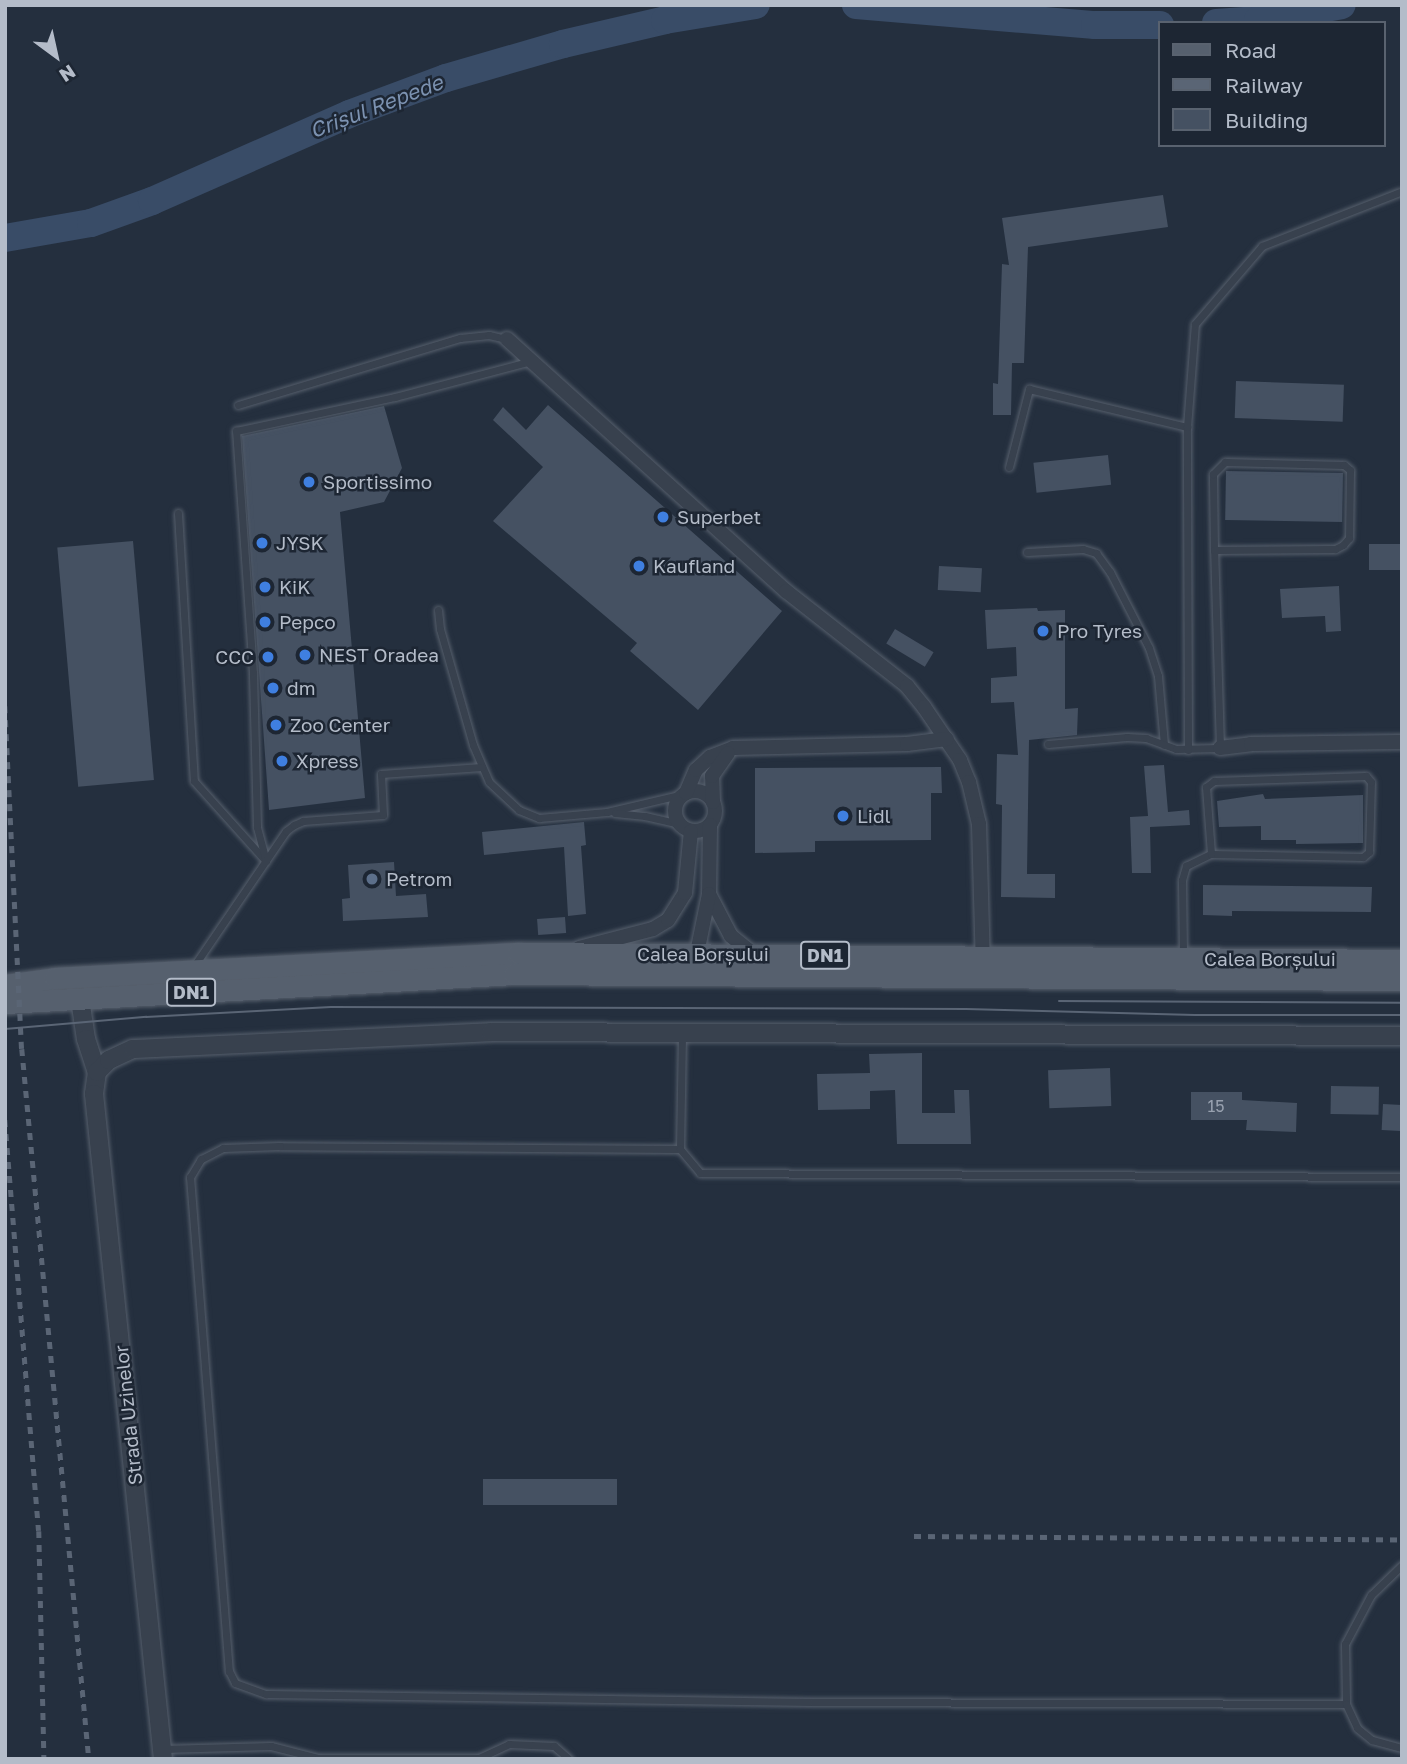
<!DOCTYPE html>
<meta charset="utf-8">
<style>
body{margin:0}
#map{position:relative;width:1407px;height:1764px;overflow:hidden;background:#242f3e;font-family:"Golos Text",sans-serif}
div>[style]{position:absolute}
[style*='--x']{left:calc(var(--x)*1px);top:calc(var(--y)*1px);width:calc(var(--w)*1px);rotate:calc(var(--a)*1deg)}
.river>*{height:28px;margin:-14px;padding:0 14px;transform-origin:14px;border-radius:14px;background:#394c67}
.building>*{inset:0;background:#455162;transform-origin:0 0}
.roads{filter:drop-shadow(0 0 2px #565f6c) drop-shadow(0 0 2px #565f6c)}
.service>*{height:7px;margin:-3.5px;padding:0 3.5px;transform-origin:3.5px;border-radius:3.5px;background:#38414e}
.minor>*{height:14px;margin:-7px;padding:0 7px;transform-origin:7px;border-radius:7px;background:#38414e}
.minor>.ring{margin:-7px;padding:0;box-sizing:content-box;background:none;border:14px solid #38414e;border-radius:50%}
.tertiary>*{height:18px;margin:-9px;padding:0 9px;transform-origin:9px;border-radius:9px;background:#38414e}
.primary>*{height:21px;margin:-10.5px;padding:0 10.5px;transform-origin:10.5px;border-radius:10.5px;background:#56606e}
.tram>*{height:2px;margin:-1px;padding:0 1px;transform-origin:1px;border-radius:1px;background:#5a6575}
.rail>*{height:4.5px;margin-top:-2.25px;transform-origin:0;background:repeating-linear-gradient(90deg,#5a6575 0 7px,transparent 0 14px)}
.dots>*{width:19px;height:19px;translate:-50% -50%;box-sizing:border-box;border:4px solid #1d2633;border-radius:50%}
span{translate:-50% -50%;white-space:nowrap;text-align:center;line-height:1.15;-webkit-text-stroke:5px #1d2633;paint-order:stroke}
.number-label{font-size:16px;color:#98a1af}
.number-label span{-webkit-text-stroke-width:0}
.shield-label span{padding:2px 5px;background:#1d2633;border:2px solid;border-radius:5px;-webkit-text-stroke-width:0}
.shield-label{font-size:18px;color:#b4bcc9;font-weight:700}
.poi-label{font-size:19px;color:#b4bcc9}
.left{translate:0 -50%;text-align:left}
.right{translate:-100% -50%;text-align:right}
.street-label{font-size:19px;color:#b4bcc9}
.water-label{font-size:21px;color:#7c92b1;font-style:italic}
.frame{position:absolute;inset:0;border:7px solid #b4bcc9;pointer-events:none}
.legend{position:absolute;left:1158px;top:21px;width:228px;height:126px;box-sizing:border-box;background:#1d2633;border:2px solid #59626f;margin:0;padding:9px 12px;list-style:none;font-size:21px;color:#b4bcc9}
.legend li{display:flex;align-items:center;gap:14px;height:35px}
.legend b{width:35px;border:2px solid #59626f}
.north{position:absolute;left:21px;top:21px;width:70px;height:70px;-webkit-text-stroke:5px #1d2633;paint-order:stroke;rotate:147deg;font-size:19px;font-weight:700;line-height:28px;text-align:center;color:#b4bcc9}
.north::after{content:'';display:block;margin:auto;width:24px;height:32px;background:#b4bcc9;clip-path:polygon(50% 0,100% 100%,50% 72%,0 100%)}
</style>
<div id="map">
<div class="river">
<i style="--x:856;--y:5;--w:240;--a:4.8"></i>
<i style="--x:1095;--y:25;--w:65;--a:0"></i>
<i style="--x:1216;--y:23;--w:42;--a:-4.1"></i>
<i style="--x:1258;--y:20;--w:85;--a:-10.1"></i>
<i style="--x:5;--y:238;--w:87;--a:-9.9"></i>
<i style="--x:91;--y:223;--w:65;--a:-19.8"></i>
<i style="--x:152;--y:201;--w:215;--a:-23.8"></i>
<i style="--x:349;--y:114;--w:103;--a:-20.4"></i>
<i style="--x:446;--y:78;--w:122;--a:-16.2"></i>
<i style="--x:563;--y:44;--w:105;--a:-13.2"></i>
<i style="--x:665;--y:20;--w:92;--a:-9.4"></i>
</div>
<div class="building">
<i style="clip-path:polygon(1163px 195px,1168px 227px,1028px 247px,1024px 363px,1012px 363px,1011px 415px,993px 415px,993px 383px,998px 384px,1002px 264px,1009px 265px,1002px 218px)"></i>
<i style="left:1236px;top:381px;width:108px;height:37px;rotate:2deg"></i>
<i style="clip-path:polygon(548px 405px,782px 611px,698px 710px,630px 651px,637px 643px,493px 521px,543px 467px,493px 420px,503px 407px,526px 430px)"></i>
<i style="clip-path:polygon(384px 406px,402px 468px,384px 502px,340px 512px,365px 798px,269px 810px,242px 436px)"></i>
<i style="left:1108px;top:455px;width:30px;height:75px;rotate:84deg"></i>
<i style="left:1226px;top:471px;width:117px;height:49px;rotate:1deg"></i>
<i style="left:133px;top:541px;width:240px;height:76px;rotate:85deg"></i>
<i style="left:1369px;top:544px;width:33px;height:26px"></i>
<i style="left:939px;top:566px;width:43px;height:24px;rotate:3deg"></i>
<i style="clip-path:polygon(1339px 586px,1341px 631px,1326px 632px,1325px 616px,1282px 618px,1280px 589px)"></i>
<i style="clip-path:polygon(1037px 608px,1038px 611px,1065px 610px,1065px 709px,1078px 708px,1077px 735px,1029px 740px,1027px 874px,1055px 874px,1055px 898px,1001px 897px,1002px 805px,996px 804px,997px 754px,1018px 755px,1014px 702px,991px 703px,991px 678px,1017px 676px,1016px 647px,987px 649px,985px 610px)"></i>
<i style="left:895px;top:629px;width:45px;height:17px;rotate:31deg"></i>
<i style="clip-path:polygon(1164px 765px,1168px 812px,1189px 810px,1190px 825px,1150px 827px,1151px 873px,1132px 873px,1130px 817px,1148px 816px,1144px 766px)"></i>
<i style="clip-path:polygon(941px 767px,942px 793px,931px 793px,931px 840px,815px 841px,815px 852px,755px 853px,755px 768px)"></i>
<i style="clip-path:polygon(1263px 794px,1265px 799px,1363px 795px,1363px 843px,1296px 844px,1296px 840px,1261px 840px,1261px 826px,1219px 827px,1217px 801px)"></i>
<i style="clip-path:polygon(584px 822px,586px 845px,581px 846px,586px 914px,568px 916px,564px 847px,484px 855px,482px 832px)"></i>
<i style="clip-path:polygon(394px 862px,396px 896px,426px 894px,428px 917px,343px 921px,342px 899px,350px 898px,348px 865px)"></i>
<i style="clip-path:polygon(1203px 885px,1372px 887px,1371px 912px,1232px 911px,1232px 916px,1203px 915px)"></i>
<i style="left:565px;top:917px;width:16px;height:28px;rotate:86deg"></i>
<i style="clip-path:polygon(922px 1053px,922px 1113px,955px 1113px,954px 1090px,969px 1090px,971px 1144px,897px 1144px,895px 1090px,870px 1091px,870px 1109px,818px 1110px,817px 1074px,870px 1073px,869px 1054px)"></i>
<i style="left:1110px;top:1068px;width:38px;height:62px;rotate:88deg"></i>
<i style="left:1331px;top:1086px;width:48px;height:28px;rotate:1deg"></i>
<i style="clip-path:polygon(1191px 1092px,1242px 1092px,1242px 1100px,1297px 1103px,1296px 1132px,1246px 1130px,1247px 1120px,1191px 1120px)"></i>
<i style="left:1383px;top:1104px;width:19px;height:26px;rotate:3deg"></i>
<i style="left:483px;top:1479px;width:134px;height:26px"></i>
</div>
<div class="roads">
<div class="service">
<i style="--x:238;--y:405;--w:232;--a:-16.8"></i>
<i style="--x:460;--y:338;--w:29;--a:-6"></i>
<i style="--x:489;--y:335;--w:18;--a:13"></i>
<i style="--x:1009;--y:467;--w:81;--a:-75.6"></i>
<i style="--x:1029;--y:389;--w:163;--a:13.5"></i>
<i style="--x:178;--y:513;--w:268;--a:86.6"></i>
<i style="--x:194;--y:781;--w:106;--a:48.1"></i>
<i style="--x:1027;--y:552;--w:56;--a:-3.1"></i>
<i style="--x:1083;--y:549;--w:14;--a:17"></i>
<i style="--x:1096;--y:553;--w:24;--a:54"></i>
<i style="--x:1110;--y:572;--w:85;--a:62.8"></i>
<i style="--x:1149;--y:648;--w:29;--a:72"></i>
<i style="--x:1158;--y:676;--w:69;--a:85"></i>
<i style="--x:438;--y:610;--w:19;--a:84"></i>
<i style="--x:440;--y:629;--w:121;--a:74.1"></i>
<i style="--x:473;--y:745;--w:40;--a:66.6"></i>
<i style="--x:489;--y:782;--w:41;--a:43"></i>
<i style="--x:519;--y:810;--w:22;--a:22"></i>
<i style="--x:539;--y:818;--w:68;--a:-5"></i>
<i style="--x:607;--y:812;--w:78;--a:-13.3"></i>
<i style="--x:1048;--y:744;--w:79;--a:-5.1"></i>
<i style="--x:1127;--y:737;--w:19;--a:3"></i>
<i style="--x:1146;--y:738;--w:32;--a:20"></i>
<i style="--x:1176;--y:749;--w:44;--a:-1.3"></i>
<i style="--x:1220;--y:748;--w:198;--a:-91.7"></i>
<i style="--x:1214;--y:550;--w:76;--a:-90.8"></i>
<i style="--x:1213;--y:474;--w:17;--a:-45"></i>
<i style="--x:1225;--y:462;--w:119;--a:1.4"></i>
<i style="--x:1344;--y:465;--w:8;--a:40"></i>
<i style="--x:1350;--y:470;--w:68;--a:90.8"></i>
<i style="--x:1349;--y:538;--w:9;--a:131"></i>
<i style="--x:1343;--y:545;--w:9;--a:153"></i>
<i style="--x:1335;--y:549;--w:121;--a:179.5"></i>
<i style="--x:1188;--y:750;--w:323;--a:-90.2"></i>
<i style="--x:1187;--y:427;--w:103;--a:-85.6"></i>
<i style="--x:1195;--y:324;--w:103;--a:-49.3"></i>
<i style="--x:1262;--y:246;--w:148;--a:-21.4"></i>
<i style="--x:615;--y:813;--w:30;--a:6"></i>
<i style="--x:645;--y:816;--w:35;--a:13"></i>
<i style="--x:266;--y:861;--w:35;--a:-105"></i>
<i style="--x:257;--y:827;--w:154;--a:-91.5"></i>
<i style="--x:253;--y:673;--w:243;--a:-94"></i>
<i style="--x:236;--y:431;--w:163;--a:-12.1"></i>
<i style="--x:395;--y:397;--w:141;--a:-14.8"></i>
<i style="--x:1183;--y:954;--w:74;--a:-90.8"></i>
<i style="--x:1182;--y:880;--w:15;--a:-74"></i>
<i style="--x:1186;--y:866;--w:28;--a:-26"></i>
<i style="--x:1211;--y:854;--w:152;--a:1.1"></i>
<i style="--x:1363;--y:857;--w:8;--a:-40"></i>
<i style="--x:1369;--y:852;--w:70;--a:-88.4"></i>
<i style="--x:1371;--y:782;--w:8;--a:-130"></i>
<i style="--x:1366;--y:776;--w:152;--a:178.1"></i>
<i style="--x:1214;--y:781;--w:10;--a:143"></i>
<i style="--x:1206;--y:787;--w:67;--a:85.7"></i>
<i style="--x:194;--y:966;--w:163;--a:-55.7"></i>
<i style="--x:286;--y:831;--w:10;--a:-37"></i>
<i style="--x:294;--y:825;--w:10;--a:-24"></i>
<i style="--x:303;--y:821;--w:80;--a:-4.3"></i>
<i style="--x:383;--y:815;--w:41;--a:-92.8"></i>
<i style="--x:381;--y:774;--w:101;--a:-4"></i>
<i style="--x:682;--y:1035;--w:114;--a:91"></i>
<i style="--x:680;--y:1149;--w:400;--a:-179.6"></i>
<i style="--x:280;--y:1146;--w:57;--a:178"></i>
<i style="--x:223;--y:1148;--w:25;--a:153"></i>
<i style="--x:201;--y:1159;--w:21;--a:121"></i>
<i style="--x:190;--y:1177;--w:496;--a:85.5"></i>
<i style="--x:229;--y:1671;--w:13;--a:63"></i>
<i style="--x:235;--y:1683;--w:33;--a:20"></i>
<i style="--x:266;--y:1694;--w:547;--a:0.84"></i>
<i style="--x:813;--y:1702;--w:533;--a:0.21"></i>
<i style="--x:680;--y:1149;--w:31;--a:50"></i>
<i style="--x:700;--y:1173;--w:702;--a:0.33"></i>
<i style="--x:1402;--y:1565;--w:43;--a:135.9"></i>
<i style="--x:1371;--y:1595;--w:55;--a:118"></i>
<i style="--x:1345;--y:1644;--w:60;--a:89"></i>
<i style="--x:1346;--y:1704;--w:26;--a:65"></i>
<i style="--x:1357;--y:1728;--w:19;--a:39"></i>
<i style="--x:1372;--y:1740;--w:31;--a:15"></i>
<i style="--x:163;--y:1749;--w:108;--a:-1.6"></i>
<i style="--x:271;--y:1746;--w:49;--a:14.3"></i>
<i style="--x:318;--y:1758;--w:161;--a:0"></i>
<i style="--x:479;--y:1758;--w:33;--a:-25"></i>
<i style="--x:509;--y:1744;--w:45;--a:2.5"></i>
<i style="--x:554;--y:1746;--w:20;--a:41"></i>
</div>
<div class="minor">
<i style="--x:507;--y:339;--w:376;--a:42.1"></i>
<i style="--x:786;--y:591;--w:154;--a:38.1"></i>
<i style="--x:907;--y:686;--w:27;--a:51"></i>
<i style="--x:924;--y:707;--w:64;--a:55.8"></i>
<i style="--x:960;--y:760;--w:24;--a:68"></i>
<i style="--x:969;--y:782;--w:43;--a:76.6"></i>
<i style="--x:979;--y:824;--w:139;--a:88.4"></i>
<i style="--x:1220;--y:748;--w:31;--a:-7"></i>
<i style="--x:1251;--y:744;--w:151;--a:-0.8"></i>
<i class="ring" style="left:675px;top:791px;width:26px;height:26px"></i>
<i style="--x:686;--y:793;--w:25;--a:-67"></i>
<i style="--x:696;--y:770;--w:19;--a:-43"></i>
<i style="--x:710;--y:757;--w:25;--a:-21"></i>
<i style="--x:733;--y:748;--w:174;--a:-1.3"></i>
<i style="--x:907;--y:744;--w:40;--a:-7.1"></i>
<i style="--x:713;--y:802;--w:26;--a:-92"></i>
<i style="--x:712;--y:776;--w:28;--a:-55"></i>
<i style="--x:710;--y:825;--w:69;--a:90.8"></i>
<i style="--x:709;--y:894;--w:47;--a:62.4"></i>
<i style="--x:731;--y:936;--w:27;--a:39"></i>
<i style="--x:579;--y:948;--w:76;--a:-14.4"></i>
<i style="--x:653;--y:929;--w:17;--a:-31"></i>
<i style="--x:668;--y:920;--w:32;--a:-58"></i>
<i style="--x:685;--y:893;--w:62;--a:-84.5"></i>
<i style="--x:695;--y:963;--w:70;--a:-78.5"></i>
</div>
<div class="tertiary">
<i style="--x:80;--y:999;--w:40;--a:81.5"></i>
<i style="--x:86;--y:1039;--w:35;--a:72"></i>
<i style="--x:97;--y:1072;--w:22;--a:98"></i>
<i style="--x:94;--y:1094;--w:669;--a:84.08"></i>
<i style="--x:97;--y:1072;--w:17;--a:-45"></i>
<i style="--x:109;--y:1060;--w:26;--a:-25"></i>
<i style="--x:133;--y:1049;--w:358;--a:-2.7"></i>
<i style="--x:491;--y:1032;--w:911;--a:0.25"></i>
</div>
<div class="primary">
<i style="--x:5;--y:985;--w:50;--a:-8"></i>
<i style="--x:55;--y:978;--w:464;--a:-3.1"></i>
<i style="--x:518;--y:953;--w:884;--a:0.45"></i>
<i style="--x:5;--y:1003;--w:510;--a:-3.26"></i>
<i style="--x:514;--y:974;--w:888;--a:0.39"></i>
</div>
</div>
<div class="tram">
<i style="--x:1059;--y:1001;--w:343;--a:0.3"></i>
<i style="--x:5;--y:1029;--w:142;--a:-4.9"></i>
<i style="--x:146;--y:1017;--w:185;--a:-3.1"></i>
<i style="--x:331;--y:1007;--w:635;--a:0.18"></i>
<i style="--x:966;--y:1009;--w:229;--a:1.5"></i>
<i style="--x:1195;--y:1015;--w:207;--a:0"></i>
</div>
<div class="rail">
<i style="--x:5;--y:706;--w:343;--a:87.2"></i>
<i style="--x:22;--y:1049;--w:713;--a:84.61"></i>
<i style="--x:5;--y:1120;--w:412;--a:85.3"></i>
<i style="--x:39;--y:1531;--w:228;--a:88.7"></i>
<i style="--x:914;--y:1536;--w:488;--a:0.4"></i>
</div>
<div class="dots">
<i style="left:309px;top:482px;background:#3f7fe0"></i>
<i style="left:663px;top:517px;background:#3f7fe0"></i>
<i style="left:262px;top:543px;background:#3f7fe0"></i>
<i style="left:639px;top:566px;background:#3f7fe0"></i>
<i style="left:265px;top:587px;background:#3f7fe0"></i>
<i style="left:265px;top:622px;background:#3f7fe0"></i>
<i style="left:1043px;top:631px;background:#3f7fe0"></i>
<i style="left:305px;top:655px;background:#3f7fe0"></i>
<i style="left:268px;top:657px;background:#3f7fe0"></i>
<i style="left:273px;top:688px;background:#3f7fe0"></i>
<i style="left:276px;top:725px;background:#3f7fe0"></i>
<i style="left:282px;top:761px;background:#3f7fe0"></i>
<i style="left:843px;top:816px;background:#3f7fe0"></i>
<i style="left:372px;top:879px;background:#5c6f8a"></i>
</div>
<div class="number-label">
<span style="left:1216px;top:1106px">15</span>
</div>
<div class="shield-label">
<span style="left:825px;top:955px">DN1</span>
<span style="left:191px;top:992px">DN1</span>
</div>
<div class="poi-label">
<span class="left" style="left:323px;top:482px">Sportissimo</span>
<span class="left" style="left:677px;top:517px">Superbet</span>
<span class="left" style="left:276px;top:543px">JYSK</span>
<span class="left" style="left:653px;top:566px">Kaufland</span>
<span class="left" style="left:279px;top:587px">KiK</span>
<span class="left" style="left:279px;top:622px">Pepco</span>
<span class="left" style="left:1057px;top:631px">Pro Tyres</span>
<span class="left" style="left:319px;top:655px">NEST Oradea</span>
<span class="right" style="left:254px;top:657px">CCC</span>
<span class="left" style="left:287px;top:688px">dm</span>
<span class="left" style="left:290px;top:725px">Zoo Center</span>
<span class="left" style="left:296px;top:761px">Xpress</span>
<span class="left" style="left:857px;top:816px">Lidl</span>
<span class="left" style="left:386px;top:879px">Petrom</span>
</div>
<div class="street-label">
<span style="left:703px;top:954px">Calea Borșului</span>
<span style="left:1270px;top:959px">Calea Borșului</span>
<span style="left:128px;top:1415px;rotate:-96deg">Strada Uzinelor</span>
</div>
<div class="water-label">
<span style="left:376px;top:106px;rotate:-21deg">Crișul Repede</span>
</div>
<div class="frame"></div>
<ul class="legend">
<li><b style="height:9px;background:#56606e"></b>Road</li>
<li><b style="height:9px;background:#5a6575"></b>Railway</li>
<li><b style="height:19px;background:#455162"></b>Building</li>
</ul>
<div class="north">N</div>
</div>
